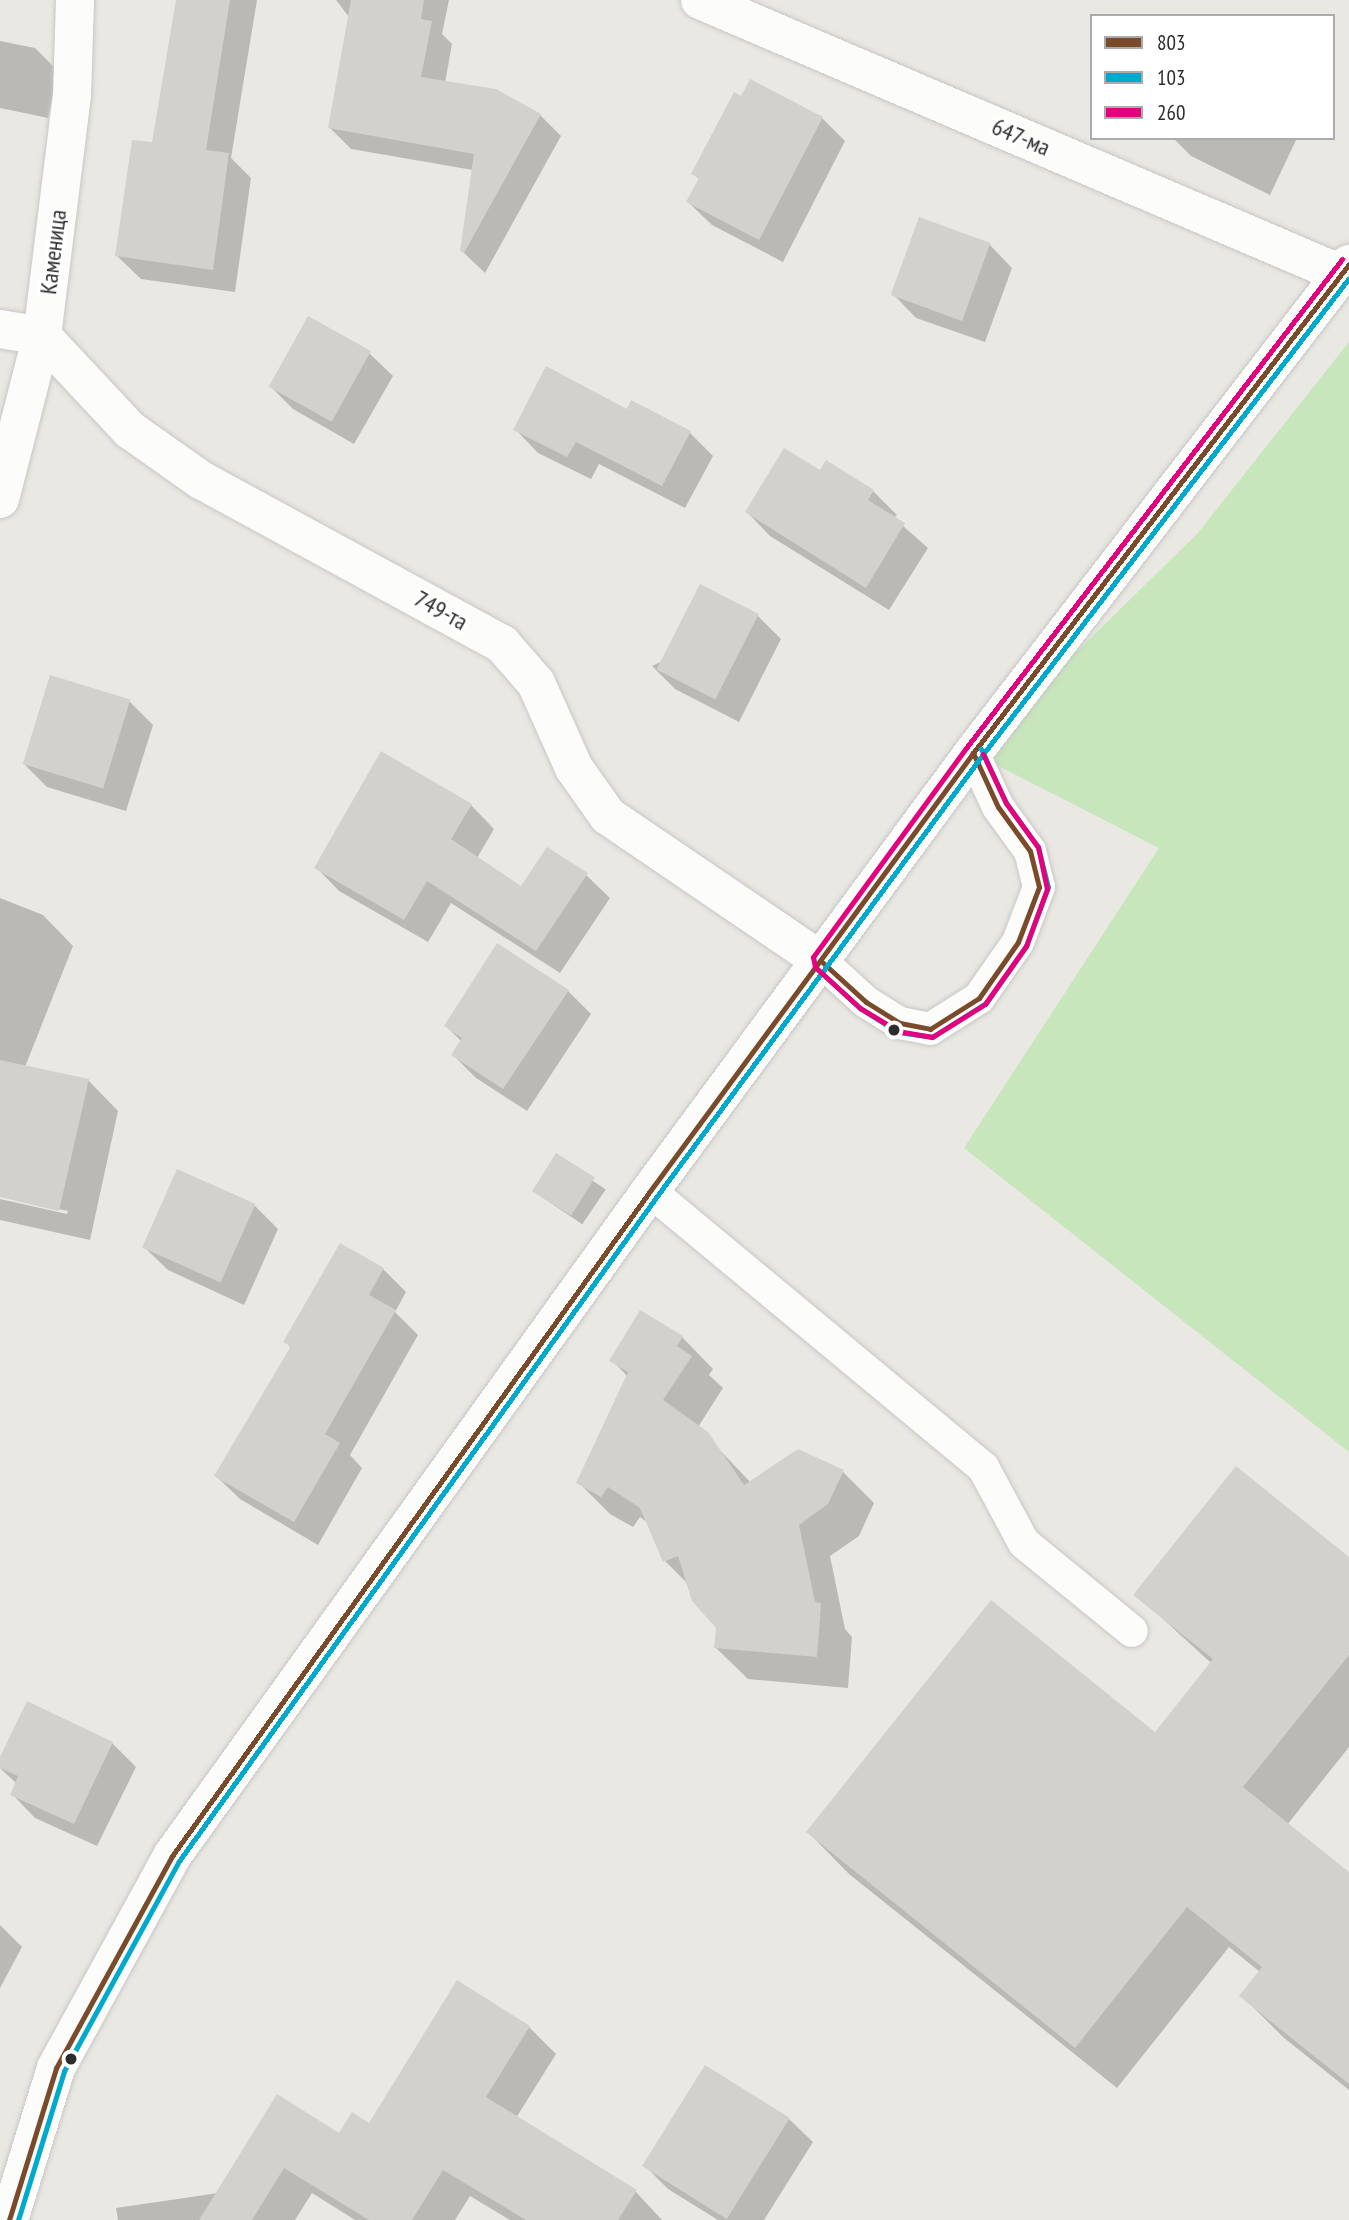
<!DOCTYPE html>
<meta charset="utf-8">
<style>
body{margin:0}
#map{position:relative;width:1349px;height:2220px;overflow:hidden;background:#eae8e2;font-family:"PT Sans Narrow",sans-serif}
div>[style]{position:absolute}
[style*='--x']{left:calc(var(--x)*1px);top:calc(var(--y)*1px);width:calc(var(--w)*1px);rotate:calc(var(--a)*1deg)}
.green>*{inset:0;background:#c7e6bb}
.shadow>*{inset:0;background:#0003;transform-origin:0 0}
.building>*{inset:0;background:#d3d1cd;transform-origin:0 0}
.roads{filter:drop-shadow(0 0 2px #c8c7c7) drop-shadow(0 0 2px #c8c7c7)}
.lane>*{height:32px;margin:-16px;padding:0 16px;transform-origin:16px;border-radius:16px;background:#fcfcfb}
.street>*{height:38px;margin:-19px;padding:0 19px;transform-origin:19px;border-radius:19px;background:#fcfcfb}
.secondary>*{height:38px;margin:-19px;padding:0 19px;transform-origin:19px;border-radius:19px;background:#fcfcfb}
.bus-1>*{height:5px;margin:-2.5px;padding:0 2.5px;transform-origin:2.5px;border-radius:2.5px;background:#7a4b2a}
.bus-2>*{height:5px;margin:-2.5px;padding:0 2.5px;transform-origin:2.5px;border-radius:2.5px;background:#00a9ce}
.bus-3>*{height:5px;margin:-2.5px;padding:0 2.5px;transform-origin:2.5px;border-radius:2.5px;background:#e5007d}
.dots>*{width:19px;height:19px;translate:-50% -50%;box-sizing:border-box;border:4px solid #fff;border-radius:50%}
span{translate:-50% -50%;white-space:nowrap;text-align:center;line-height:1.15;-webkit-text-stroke:6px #fff;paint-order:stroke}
.street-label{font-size:24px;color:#2c2c2c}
.legend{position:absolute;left:1090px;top:14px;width:245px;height:126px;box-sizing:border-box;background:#fff;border:2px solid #ababab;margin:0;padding:9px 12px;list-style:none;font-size:21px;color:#2c2c2c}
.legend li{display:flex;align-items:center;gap:14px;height:35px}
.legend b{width:35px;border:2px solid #ababab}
</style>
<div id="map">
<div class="green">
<i style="clip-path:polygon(1349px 342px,1349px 1452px,964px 1148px,1159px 848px,973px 753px,1197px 534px)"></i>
</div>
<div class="shadow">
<i style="clip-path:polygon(181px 0,257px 0,231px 158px,251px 178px,235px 292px,141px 279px,117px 256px,153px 144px)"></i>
<i style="clip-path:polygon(336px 0,449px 0,442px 34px,452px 44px,445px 83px,540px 115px,561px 136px,485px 273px,462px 251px,473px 170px,351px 149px,330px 128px,349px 17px)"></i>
<i style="clip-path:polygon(0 41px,35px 48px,58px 71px,48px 118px,0 108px)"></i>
<i style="clip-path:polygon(742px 98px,822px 118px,845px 141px,783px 262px,712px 225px,688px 202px,700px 180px,693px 173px)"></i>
<i style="clip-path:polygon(1173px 138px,1297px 138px,1270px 195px,1191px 156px)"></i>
<i style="clip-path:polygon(989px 244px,1012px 268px,985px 342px,916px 318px,893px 294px)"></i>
<i style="clip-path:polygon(369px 353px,393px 376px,354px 444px,293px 409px,270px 386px)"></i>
<i style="clip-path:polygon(628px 411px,689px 432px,713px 456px,685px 508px,599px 464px,591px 479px,538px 453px,515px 429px)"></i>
<i style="clip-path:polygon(827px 462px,873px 491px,897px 515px,894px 518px,928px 548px,889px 610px,770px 536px,747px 512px,820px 473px)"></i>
<i style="clip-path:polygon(758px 616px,781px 639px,739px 722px,675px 689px,652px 666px)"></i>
<i style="clip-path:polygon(129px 701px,153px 725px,126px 811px,47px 787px,24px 764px)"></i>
<i style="clip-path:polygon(471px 805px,494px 829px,477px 858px,522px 888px,586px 875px,610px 898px,560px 973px,451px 903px,428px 942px,339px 891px,316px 867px)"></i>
<i style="clip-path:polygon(0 898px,43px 915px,73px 946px,25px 1067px,88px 1080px,118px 1111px,90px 1240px,0 1220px,0 1199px,67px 1214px,68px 1211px,0 1196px)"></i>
<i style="clip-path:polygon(568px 991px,591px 1014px,527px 1111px,476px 1078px,453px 1055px,462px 1042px,446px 1026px)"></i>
<i style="left:556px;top:1156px;width:60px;height:42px;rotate:34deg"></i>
<i style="clip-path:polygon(255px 1206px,278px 1229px,244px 1305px,168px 1270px,144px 1247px)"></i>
<i style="clip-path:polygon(383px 1269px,406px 1292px,395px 1312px,418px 1335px,350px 1455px,362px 1468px,318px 1545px,240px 1499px,216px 1476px,291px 1348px,285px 1341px)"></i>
<i style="clip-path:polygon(682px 1337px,713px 1369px,709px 1375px,723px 1388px,698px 1427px,751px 1483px,843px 1472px,874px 1503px,859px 1536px,830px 1556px,845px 1629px,852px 1637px,848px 1688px,748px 1679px,716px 1648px,718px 1627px,689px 1585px,665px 1561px,648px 1523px,640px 1517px,633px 1527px,610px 1514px,578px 1482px,628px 1377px,612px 1360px)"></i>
<i style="clip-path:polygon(1349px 1559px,1349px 1747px,1287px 1825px,1349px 1874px,1349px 2090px,1283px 2037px,1242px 1996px,1260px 1972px,1229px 1947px,1117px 2088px,849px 1874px,808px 1832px,1155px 1734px,1212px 1664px,1136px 1594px)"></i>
<i style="clip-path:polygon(112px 1743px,136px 1767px,97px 1846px,35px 1818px,12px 1794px,17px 1784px,0 1768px,0 1761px)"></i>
<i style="clip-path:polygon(0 1925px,22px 1947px,0 1988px)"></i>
<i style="clip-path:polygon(529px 2027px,556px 2054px,516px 2118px,636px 2192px,662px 2220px,510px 2220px,470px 2196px,455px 2220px,355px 2220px,312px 2193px,295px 2220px,118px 2220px,116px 2208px,218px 2193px,369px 2125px)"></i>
<i style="clip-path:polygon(789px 2119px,813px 2142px,764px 2220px,718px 2220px,668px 2189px,645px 2166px)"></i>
</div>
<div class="building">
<i style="clip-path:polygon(176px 0,230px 0,206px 150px,229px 153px,213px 270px,115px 256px,132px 140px,152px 142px)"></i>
<i style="clip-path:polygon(351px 0,424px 0,421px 19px,432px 21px,421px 77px,496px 89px,541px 114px,464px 253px,460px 251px,474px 154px,328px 128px)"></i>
<i style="clip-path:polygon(750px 79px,823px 117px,759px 240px,686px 202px,699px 178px,691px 174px,734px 92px,741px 96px)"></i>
<i style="left:919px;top:217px;width:76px;height:83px;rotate:20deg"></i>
<i style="left:308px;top:316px;width:72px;height:81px;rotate:29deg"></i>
<i style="clip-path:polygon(546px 366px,627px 409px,631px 400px,691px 431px,662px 486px,576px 442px,567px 457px,513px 430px)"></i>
<i style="clip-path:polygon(784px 448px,820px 470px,826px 460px,874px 490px,868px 500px,905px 523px,866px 588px,745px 512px)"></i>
<i style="left:700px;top:584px;width:66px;height:96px;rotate:27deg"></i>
<i style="left:50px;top:675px;width:84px;height:93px;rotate:17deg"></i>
<i style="clip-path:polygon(381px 751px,472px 804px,451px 839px,521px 886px,547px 847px,588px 873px,536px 951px,427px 881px,404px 920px,314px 868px)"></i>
<i style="clip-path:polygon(497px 943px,569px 990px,503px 1089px,451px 1055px,462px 1038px,444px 1026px)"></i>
<i style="clip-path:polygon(0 1060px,89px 1079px,59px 1211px,0 1197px)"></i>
<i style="left:556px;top:1153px;width:46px;height:45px;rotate:32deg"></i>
<i style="left:177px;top:1169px;width:86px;height:86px;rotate:24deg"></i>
<i style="clip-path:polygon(340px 1243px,384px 1268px,369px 1295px,396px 1310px,325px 1434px,340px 1443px,294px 1522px,214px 1476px,291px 1346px,283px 1342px)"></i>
<i style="clip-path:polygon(640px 1310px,683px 1336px,677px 1346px,692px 1356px,663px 1400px,708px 1432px,744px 1485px,798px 1449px,844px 1470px,828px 1504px,799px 1525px,815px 1602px,821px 1603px,817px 1657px,714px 1648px,716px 1628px,692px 1601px,678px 1556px,663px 1562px,640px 1508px,608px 1487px,601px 1497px,576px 1483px,628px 1372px,609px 1361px)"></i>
<i style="clip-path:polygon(1236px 1466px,1349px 1557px,1349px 1655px,1243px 1787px,1349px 1872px,1349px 2084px,1239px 1996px,1262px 1967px,1187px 1907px,1075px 2048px,806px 1832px,991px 1600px,1155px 1732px,1213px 1659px,1133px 1595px)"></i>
<i style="clip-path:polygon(27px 1701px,113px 1742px,74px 1824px,10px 1795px,18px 1776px,0 1768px,0 1757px)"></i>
<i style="clip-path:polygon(457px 1980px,530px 2026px,486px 2097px,637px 2190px,618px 2220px,526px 2220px,443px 2170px,412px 2220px,369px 2220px,284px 2168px,252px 2220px,199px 2220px,277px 2094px,339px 2133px,352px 2112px,369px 2123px)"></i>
<i style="left:705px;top:2065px;width:100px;height:119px;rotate:32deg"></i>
</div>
<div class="roads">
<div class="lane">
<i style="--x:821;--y:961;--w:61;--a:42.3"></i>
<i style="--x:866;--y:1002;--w:40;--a:32"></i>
<i style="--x:900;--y:1023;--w:31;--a:11"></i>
<i style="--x:930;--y:1029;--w:58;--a:-32.3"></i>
<i style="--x:979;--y:998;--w:68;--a:-55.1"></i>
<i style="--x:1018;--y:942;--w:59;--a:-69.1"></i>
<i style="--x:1039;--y:887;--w:37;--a:-104"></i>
<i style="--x:1030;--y:851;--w:54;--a:-126"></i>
<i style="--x:998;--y:807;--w:60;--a:-114.8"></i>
<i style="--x:650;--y:1191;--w:433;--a:39.7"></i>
<i style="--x:983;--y:1467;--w:86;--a:61.7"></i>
<i style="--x:1024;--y:1543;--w:139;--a:39.2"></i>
</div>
<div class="street">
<i style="--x:700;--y:0;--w:697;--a:23.14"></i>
<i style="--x:0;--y:329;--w:43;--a:9.5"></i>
<i style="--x:42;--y:336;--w:129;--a:46.9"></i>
<i style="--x:130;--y:430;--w:87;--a:35.2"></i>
<i style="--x:201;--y:480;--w:343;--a:28.6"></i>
<i style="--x:502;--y:644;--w:52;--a:48.9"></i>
<i style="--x:536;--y:683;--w:93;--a:65.9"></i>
<i style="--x:574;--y:768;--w:59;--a:54.7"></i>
<i style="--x:608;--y:816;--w:258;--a:34.2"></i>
<i style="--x:0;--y:499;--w:168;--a:-75.6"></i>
<i style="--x:42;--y:336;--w:242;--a:-82.9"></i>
<i style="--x:72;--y:96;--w:96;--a:-88.2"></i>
</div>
<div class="secondary">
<i style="--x:9;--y:2220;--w:159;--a:-72.8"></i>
<i style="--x:56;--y:2068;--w:242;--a:-61.3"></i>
<i style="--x:172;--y:1856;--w:819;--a:-54.29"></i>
<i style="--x:650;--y:1191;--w:544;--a:-53.59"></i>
<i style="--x:973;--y:753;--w:617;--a:-52.44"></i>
</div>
</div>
<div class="bus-1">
<i style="--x:821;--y:961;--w:61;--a:42.3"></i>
<i style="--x:866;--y:1002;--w:40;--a:32"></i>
<i style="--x:900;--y:1023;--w:31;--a:11"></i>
<i style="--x:930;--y:1029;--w:58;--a:-32.3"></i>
<i style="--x:979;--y:998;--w:68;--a:-55.1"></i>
<i style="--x:1018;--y:942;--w:59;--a:-69.1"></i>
<i style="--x:1039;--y:887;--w:37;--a:-104"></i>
<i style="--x:1030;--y:851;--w:54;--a:-126"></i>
<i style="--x:998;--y:807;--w:60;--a:-114.8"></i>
<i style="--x:9;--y:2220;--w:159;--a:-72.8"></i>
<i style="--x:56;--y:2068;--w:242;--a:-61.3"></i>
<i style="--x:172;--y:1856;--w:819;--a:-54.29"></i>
<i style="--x:650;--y:1191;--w:544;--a:-53.59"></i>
<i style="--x:973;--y:753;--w:617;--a:-52.44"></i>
</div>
<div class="bus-2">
<i style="--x:815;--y:967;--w:62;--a:42.4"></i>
<i style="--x:861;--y:1009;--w:44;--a:31.9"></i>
<i style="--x:898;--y:1032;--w:34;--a:8"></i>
<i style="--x:932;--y:1037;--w:64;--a:-32.2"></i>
<i style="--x:986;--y:1003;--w:70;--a:-54.9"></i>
<i style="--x:1026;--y:946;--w:63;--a:-69.6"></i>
<i style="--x:1048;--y:887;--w:41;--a:-104"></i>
<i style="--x:1038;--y:847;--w:54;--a:-126"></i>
<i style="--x:1006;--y:803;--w:60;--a:-114.8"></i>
<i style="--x:18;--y:2220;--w:156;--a:-72.8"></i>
<i style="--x:64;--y:2071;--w:239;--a:-61.3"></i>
<i style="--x:179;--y:1861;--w:819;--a:-54.29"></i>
<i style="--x:657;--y:1196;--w:544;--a:-53.59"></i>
<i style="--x:980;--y:758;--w:605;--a:-52.45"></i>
</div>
<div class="bus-3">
<i style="--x:983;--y:754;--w:54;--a:64.9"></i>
<i style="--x:1006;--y:803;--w:54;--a:54"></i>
<i style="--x:1038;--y:847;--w:43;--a:77.9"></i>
<i style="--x:1047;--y:889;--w:61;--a:110.2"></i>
<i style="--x:1026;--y:946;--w:71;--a:125.3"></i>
<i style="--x:985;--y:1004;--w:62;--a:148.1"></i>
<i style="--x:932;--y:1037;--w:35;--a:-170"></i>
<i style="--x:898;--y:1031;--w:44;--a:-148.8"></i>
<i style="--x:860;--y:1008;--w:61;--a:-137.7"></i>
<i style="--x:815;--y:967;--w:10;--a:-101"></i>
<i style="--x:813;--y:957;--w:259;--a:-53.8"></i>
<i style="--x:966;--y:748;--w:617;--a:-52.44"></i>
</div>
<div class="dots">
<i style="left:894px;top:1030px;background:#2c2c2c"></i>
<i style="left:71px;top:2059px;background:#2c2c2c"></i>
</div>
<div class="street-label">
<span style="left:1021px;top:137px;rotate:23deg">647-ма</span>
<span style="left:53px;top:252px;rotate:-83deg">Каменица</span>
<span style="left:441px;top:610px;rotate:29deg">749-та</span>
</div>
<ul class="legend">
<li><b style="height:9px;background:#7a4b2a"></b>803</li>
<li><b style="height:9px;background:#00a9ce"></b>103</li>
<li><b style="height:9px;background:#e5007d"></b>260</li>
</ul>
</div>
